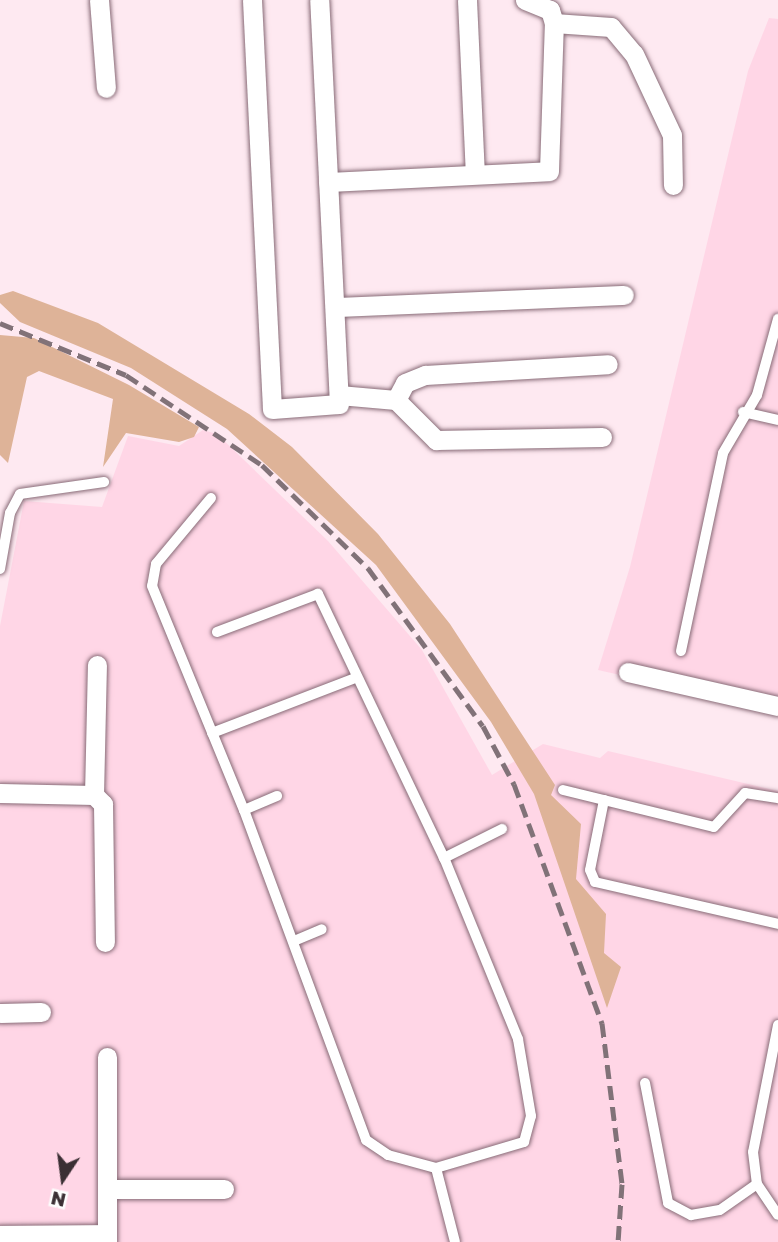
<!DOCTYPE html>
<style>
body{margin:0}
#map{position:relative;width:778px;height:1242px;overflow:hidden;background:#fee9f1;font-family:"Golos Text",sans-serif}
div>[style]{position:absolute}
[style*='--x']{left:calc(var(--x)*1px);top:calc(var(--y)*1px);width:calc(var(--w)*1px);rotate:calc(var(--a)*1deg)}
.built>*{inset:0;background:#ffd6e6}
.green>*{inset:0;background:#deb398}
.roads{filter:drop-shadow(0 0 2px #886b77) drop-shadow(0 0 2px #886b77)}
.service>*{height:10px;margin:-5px;padding:0 5px;transform-origin:5px;border-radius:5px;background:#fff}
.minor>*{height:19px;margin:-9.5px;padding:0 9.5px;transform-origin:9.5px;border-radius:9.5px;background:#fff}
.rail>*{height:5px;margin-top:-2.5px;transform-origin:0;background:repeating-linear-gradient(90deg,#817278 0 14px,transparent 0 21px)}
span{translate:-50% -50%;white-space:nowrap;text-align:center;line-height:1.15;-webkit-text-stroke:5px #fdfdfd;paint-order:stroke}
.north{position:absolute;left:28px;top:1144px;width:70px;height:70px;-webkit-text-stroke:5px #fdfdfd;paint-order:stroke;rotate:193deg;font-size:19px;font-weight:700;line-height:28px;text-align:center;color:#3b2f34}
.north::after{content:'';display:block;margin:auto;width:24px;height:32px;background:#3b2f34;clip-path:polygon(50% 0,100% 100%,50% 72%,0 100%)}
</style>
<div id="map">
<div class="built">
<i style="clip-path:polygon(769px 18px,778px 19px,778px 711px,598px 670px,630px 567px,748px 71px)"></i>
<i style="clip-path:polygon(203px 430px,217px 434px,328px 541px,422px 650px,492px 775px,543px 744px,600px 758px,608px 751px,778px 791px,778px 1242px,0 1242px,0 626px,24px 501px,102px 507px,128px 436px,179px 446px)"></i>
</div>
<div class="green">
<i style="clip-path:polygon(13px 291px,98px 323px,249px 414px,292px 447px,378px 534px,450px 624px,555px 785px,551px 795px,581px 824px,576px 879px,606px 914px,604px 953px,621px 967px,607px 1008px,534px 794px,491px 722px,376px 565px,227px 429px,131px 368px,20px 322px,0 303px,0 295px)"></i>
<i style="clip-path:polygon(0 335px,34px 338px,129px 385px,199px 427px,194px 437px,179px 442px,126px 433px,103px 467px,113px 399px,39px 371px,27px 377px,8px 463px,0 455px)"></i>
</div>
<div class="roads">
<div class="service">
<i style="--x:743;--y:412;--w:36;--a:13"></i>
<i style="--x:211;--y:498;--w:86;--a:129.8"></i>
<i style="--x:156;--y:564;--w:22;--a:100"></i>
<i style="--x:152;--y:586;--w:242;--a:67.7"></i>
<i style="--x:244;--y:810;--w:352;--a:69.7"></i>
<i style="--x:366;--y:1140;--w:27;--a:34"></i>
<i style="--x:388;--y:1155;--w:50;--a:15.2"></i>
<i style="--x:436;--y:1168;--w:92;--a:-16.5"></i>
<i style="--x:524;--y:1142;--w:27;--a:-75"></i>
<i style="--x:531;--y:1116;--w:78;--a:-99.6"></i>
<i style="--x:518;--y:1039;--w:196;--a:-112.2"></i>
<i style="--x:444;--y:858;--w:293;--a:-115.5"></i>
<i style="--x:318;--y:594;--w:108;--a:159.4"></i>
<i style="--x:0;--y:569;--w:57;--a:-79.9"></i>
<i style="--x:10;--y:513;--w:21;--a:-62"></i>
<i style="--x:20;--y:494;--w:85;--a:-8.1"></i>
<i style="--x:681;--y:651;--w:202;--a:-78"></i>
<i style="--x:723;--y:453;--w:67;--a:-59.6"></i>
<i style="--x:757;--y:395;--w:79;--a:-74.6"></i>
<i style="--x:212;--y:733;--w:151;--a:-21"></i>
<i style="--x:563;--y:790;--w:155;--a:13.8"></i>
<i style="--x:714;--y:827;--w:46;--a:-47.6"></i>
<i style="--x:745;--y:793;--w:33;--a:9"></i>
<i style="--x:604;--y:800;--w:71;--a:101.3"></i>
<i style="--x:590;--y:870;--w:13;--a:67"></i>
<i style="--x:595;--y:882;--w:188;--a:12.9"></i>
<i style="--x:244;--y:810;--w:36;--a:-23"></i>
<i style="--x:444;--y:858;--w:65;--a:-26.6"></i>
<i style="--x:294;--y:941;--w:30;--a:-23"></i>
<i style="--x:778;--y:1025;--w:129;--a:101.1"></i>
<i style="--x:753;--y:1152;--w:32;--a:83"></i>
<i style="--x:757;--y:1184;--w:37;--a:56"></i>
<i style="--x:645;--y:1083;--w:122;--a:79.1"></i>
<i style="--x:668;--y:1203;--w:26;--a:28"></i>
<i style="--x:691;--y:1215;--w:29;--a:-10"></i>
<i style="--x:720;--y:1210;--w:45;--a:-35.1"></i>
<i style="--x:436;--y:1168;--w:76;--a:75.6"></i>
</div>
<div class="minor">
<i style="--x:99;--y:0;--w:88;--a:85.5"></i>
<i style="--x:252;--y:0;--w:409;--a:87.2"></i>
<i style="--x:272;--y:409;--w:67;--a:-4.3"></i>
<i style="--x:339;--y:404;--w:404;--a:-92.8"></i>
<i style="--x:467;--y:0;--w:174;--a:87.4"></i>
<i style="--x:525;--y:0;--w:27;--a:22"></i>
<i style="--x:550;--y:10;--w:14;--a:73"></i>
<i style="--x:554;--y:23;--w:57;--a:4"></i>
<i style="--x:611;--y:27;--w:35;--a:50"></i>
<i style="--x:634;--y:54;--w:89;--a:64.9"></i>
<i style="--x:672;--y:135;--w:50;--a:88.9"></i>
<i style="--x:328;--y:182;--w:221;--a:-2.8"></i>
<i style="--x:549;--y:171;--w:148;--a:-88.1"></i>
<i style="--x:335;--y:307;--w:289;--a:-2.4"></i>
<i style="--x:339;--y:395;--w:57;--a:5"></i>
<i style="--x:396;--y:400;--w:57;--a:45"></i>
<i style="--x:436;--y:440;--w:166;--a:-1"></i>
<i style="--x:396;--y:400;--w:19;--a:-62"></i>
<i style="--x:405;--y:383;--w:22;--a:-22"></i>
<i style="--x:425;--y:375;--w:183;--a:-3.4"></i>
<i style="--x:628;--y:672;--w:154;--a:12.8"></i>
<i style="--x:0;--y:793;--w:94;--a:1.2"></i>
<i style="--x:94;--y:795;--w:13;--a:45"></i>
<i style="--x:103;--y:804;--w:138;--a:89.2"></i>
<i style="--x:94;--y:795;--w:130;--a:-88.7"></i>
<i style="--x:0;--y:1013;--w:41;--a:-1.4"></i>
<i style="--x:107;--y:1189;--w:117;--a:0"></i>
<i style="--x:0;--y:1235;--w:107;--a:-0.5"></i>
<i style="--x:107;--y:1242;--w:185;--a:-90"></i>
</div>
</div>
<div class="rail">
<i style="--x:0;--y:323;--w:136;--a:22.4"></i>
<i style="--x:126;--y:375;--w:163;--a:33.5"></i>
<i style="--x:262;--y:465;--w:148;--a:44.2"></i>
<i style="--x:368;--y:568;--w:195;--a:54"></i>
<i style="--x:483;--y:726;--w:66;--a:61.9"></i>
<i style="--x:514;--y:784;--w:255;--a:69.8"></i>
<i style="--x:602;--y:1023;--w:162;--a:82.9"></i>
<i style="--x:622;--y:1184;--w:58;--a:93.9"></i>
</div>
<div class="north">N</div>
</div>
